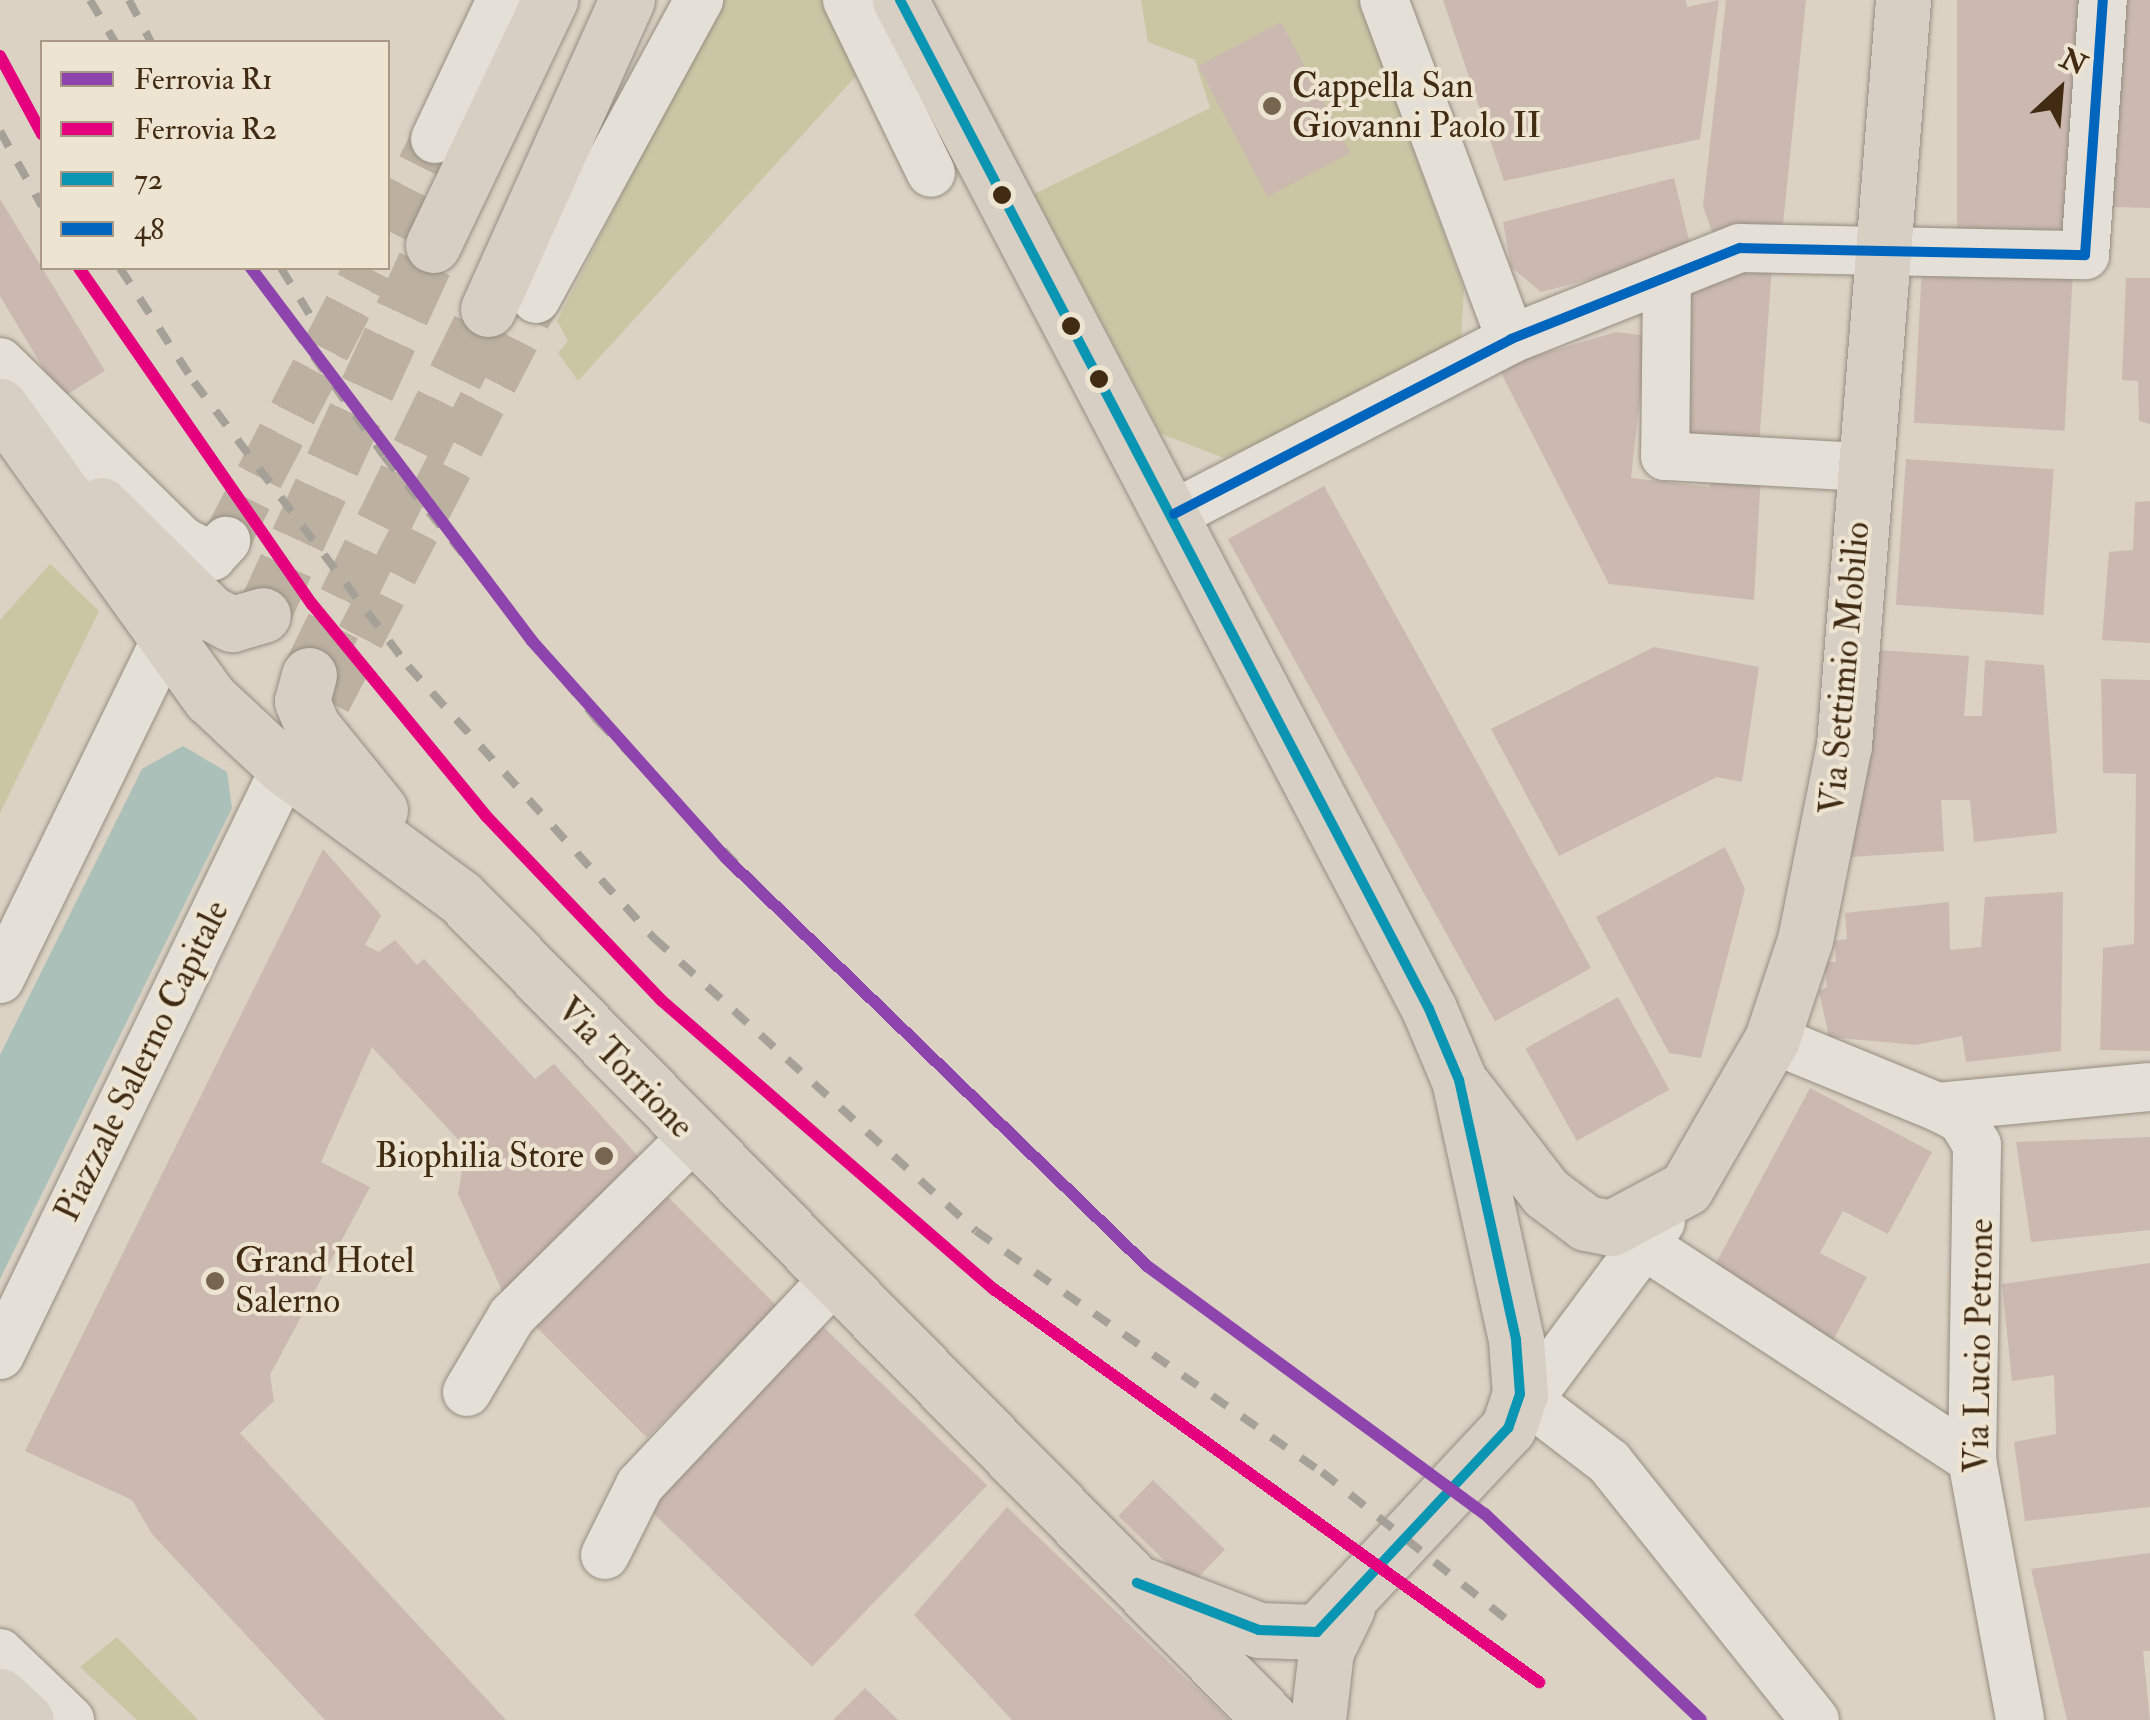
<!DOCTYPE html>
<style>
body{margin:0}
#map{position:relative;width:2150px;height:1720px;overflow:hidden;background:#dbd2c3;font-family:"IM FELL Double Pica",serif}
div>[style]{position:absolute}
[style*='--x']{left:calc(var(--x)*1px);top:calc(var(--y)*1px);width:calc(var(--w)*1px);rotate:calc(var(--a)*1deg)}
.green>*{inset:0;background:#cac6a4}
.water>*{inset:0;background:#abc0b8}
.building>*{inset:0;background:#cbb9b0;transform-origin:0 0}
.minor-tunnel>*{height:48px;margin-top:-24px;transform-origin:0;background:repeating-linear-gradient(90deg,#bcb1a0 0 48px,transparent 0 72px)}
.major-tunnel>*{height:55px;margin-top:-27.5px;transform-origin:0;background:repeating-linear-gradient(90deg,#bcb1a0 0 55px,transparent 0 83px)}
.roads{filter:drop-shadow(0 0 2px #958d81) drop-shadow(0 0 2px #958d81)}
.minor>*{height:48px;margin:-24px;padding:0 24px;transform-origin:24px;border-radius:24px;background:#e4dfd7}
.major>*{height:55px;margin:-27.5px;padding:0 27.5px;transform-origin:27.5px;border-radius:27.5px;background:#d7cfc3}
.rail>*{height:8px;margin-top:-4px;transform-origin:0;background:repeating-linear-gradient(90deg,#a6a198 0 18px,transparent 0 36px)}
.bus-1>*{height:10px;margin:-5px;padding:0 5px;transform-origin:5px;border-radius:5px;background:#0a96b2}
.bus-2>*{height:10px;margin:-5px;padding:0 5px;transform-origin:5px;border-radius:5px;background:#0065bd}
.rail-1>*{height:12px;margin:-6px;padding:0 6px;transform-origin:6px;border-radius:6px;background:#8e44ad}
.rail-2>*{height:12px;margin:-6px;padding:0 6px;transform-origin:6px;border-radius:6px;background:#e5007d}
.dots>*{width:28px;height:28px;translate:-50% -50%;box-sizing:border-box;border:5px solid #eee4d2;border-radius:50%}
span{translate:-50% -50%;white-space:nowrap;text-align:center;line-height:1.15;-webkit-text-stroke:8px #eee4d2;paint-order:stroke}
.poi-label{font-size:35px;color:#412b12}
.left{translate:0 -50%;text-align:left}
.right{translate:-100% -50%;text-align:right}
.street-label{font-size:35px;color:#412b12}
.legend{position:absolute;left:40px;top:40px;width:350px;height:230px;box-sizing:border-box;background:#eee4d2;border:2px solid #a99a85;margin:0;padding:12px 18px;list-style:none;font-size:30px;color:#412b12}
.legend li{display:flex;align-items:center;gap:20px;height:50px}
.legend b{width:50px;border:2px solid #a99a85}
.north{position:absolute;left:2010px;top:40px;width:100px;height:100px;-webkit-text-stroke:8px #eee4d2;paint-order:stroke;rotate:26deg;font-size:28px;font-weight:700;line-height:40px;text-align:center;color:#412b12}
.north::after{content:'';display:block;margin:auto;width:35px;height:45px;background:#412b12;clip-path:polygon(50% 0,100% 100%,50% 72%,0 100%)}
</style>
<div id="map">
<div class="green">
<i style="clip-path:polygon(721px 0,821px 0,856px 76px,578px 381px,558px 353px,568px 341px,557px 321px)"></i>
<i style="clip-path:polygon(1141px 0,1359px 0,1464px 289px,1460px 356px,1224px 458px,1161px 434px,1034px 194px,1210px 108px,1195px 60px,1148px 42px)"></i>
<i style="clip-path:polygon(50px 564px,99px 611px,0 813px,0 620px)"></i>
<i style="clip-path:polygon(117px 1637px,198px 1720px,137px 1720px,80px 1667px)"></i>
</div>
<div class="water">
<i style="clip-path:polygon(183px 746px,227px 772px,232px 808px,0 1279px,0 1055px,142px 769px)"></i>
</div>
<div class="building">
<i style="clip-path:polygon(1443px 0,1686px 0,1687px 7px,1719px 0,1700px 139px,1504px 181px)"></i>
<i style="clip-path:polygon(1726px 0,1806px 0,1782px 234px,1712px 232px,1703px 206px)"></i>
<i style="left:1957px;top:0;width:131px;height:235px"></i>
<i style="clip-path:polygon(2121px 0,2150px 0,2150px 208px,2106px 207px)"></i>
<i style="left:1281px;top:22px;width:148px;height:94px;rotate:62deg"></i>
<i style="clip-path:polygon(1674px 178px,1692px 253px,1541px 292px,1511px 267px,1503px 222px)"></i>
<i style="clip-path:polygon(0 199px,105px 371px,61px 398px,0 296px)"></i>
<i style="left:1922px;top:265px;width:151px;height:158px;rotate:3deg"></i>
<i style="clip-path:polygon(1772px 266px,1759px 446px,1674px 436px,1687px 281px)"></i>
<i style="clip-path:polygon(2126px 278px,2150px 278px,2150px 424px,2139px 421px,2138px 381px,2122px 380px)"></i>
<i style="clip-path:polygon(1616px 332px,1647px 336px,1631px 478px,1710px 487px,1715px 470px,1761px 473px,1754px 600px,1609px 584px,1498px 367px)"></i>
<i style="left:1906px;top:459px;width:148px;height:146px;rotate:4deg"></i>
<i style="left:1324px;top:486px;width:551px;height:110px;rotate:61deg"></i>
<i style="clip-path:polygon(2150px 501px,2150px 643px,2102px 640px,2109px 552px,2133px 550px,2135px 502px)"></i>
<i style="clip-path:polygon(1654px 647px,1759px 667px,1742px 782px,1717px 777px,1559px 856px,1491px 729px)"></i>
<i style="clip-path:polygon(1878px 650px,1969px 656px,1964px 716px,1982px 716px,1985px 660px,2044px 665px,2057px 833px,1974px 842px,1970px 800px,1941px 800px,1944px 851px,1851px 857px)"></i>
<i style="clip-path:polygon(2101px 679px,2150px 680px,2150px 1051px,2100px 1050px,2103px 948px,2134px 944px,2136px 774px,2103px 773px)"></i>
<i style="clip-path:polygon(1725px 847px,1745px 889px,1701px 1058px,1669px 1053px,1596px 917px)"></i>
<i style="clip-path:polygon(323px 849px,381px 915px,365px 945px,379px 952px,395px 940px,417px 965px,424px 959px,535px 1079px,554px 1064px,647px 1166px,508px 1304px,458px 1194px,466px 1148px,372px 1047px,321px 1162px,370px 1187px,270px 1375px,274px 1401px,240px 1433px,506px 1720px,325px 1720px,152px 1534px,132px 1500px,25px 1451px)"></i>
<i style="clip-path:polygon(2063px 892px,2061px 1051px,1966px 1062px,1962px 1036px,1916px 1045px,1829px 1037px,1819px 991px,1827px 987px,1824px 962px,1836px 962px,1835px 941px,1847px 939px,1845px 913px,1949px 902px,1950px 950px,1981px 947px,1985px 897px)"></i>
<i style="left:1618px;top:997px;width:106px;height:106px;rotate:61deg"></i>
<i style="clip-path:polygon(1810px 1088px,1932px 1152px,1888px 1234px,1843px 1211px,1820px 1253px,1867px 1277px,1830px 1346px,1707px 1280px)"></i>
<i style="clip-path:polygon(2150px 1137px,2150px 1230px,2031px 1242px,2016px 1142px)"></i>
<i style="left:662px;top:1191px;width:164px;height:185px;rotate:45deg"></i>
<i style="clip-path:polygon(2150px 1263px,2150px 1507px,2025px 1521px,2014px 1442px,2056px 1434px,2054px 1375px,2012px 1381px,2002px 1284px)"></i>
<i style="left:816px;top:1320px;width:238px;height:252px;rotate:44deg"></i>
<i style="left:1153px;top:1480px;width:100px;height:50px;rotate:44deg"></i>
<i style="clip-path:polygon(1007px 1507px,1229px 1720px,1012px 1720px,914px 1615px)"></i>
<i style="clip-path:polygon(2150px 1553px,2150px 1651px,2143px 1651px,2150px 1720px,2067px 1720px,2031px 1569px)"></i>
<i style="clip-path:polygon(865px 1688px,898px 1720px,833px 1720px)"></i>
</div>
<div class="minor-tunnel">
<i style="--x:388;--y:231;--w:103;--a:-62.9"></i>
<i style="--x:226;--y:541;--w:308;--a:-62.5"></i>
<i style="--x:327;--y:701;--w:453;--a:-62.5"></i>
</div>
<div class="major-tunnel">
<i style="--x:263;--y:615;--w:407;--a:-65.3"></i>
<i style="--x:309;--y:675;--w:407;--a:-63.9"></i>
</div>
<div class="roads">
<div class="minor">
<i style="--x:847;--y:0;--w:192;--a:64.1"></i>
<i style="--x:1384;--y:0;--w:362;--a:69.5"></i>
<i style="--x:435;--y:139;--w:154;--a:-64.6"></i>
<i style="--x:1667;--y:279;--w:177;--a:90.6"></i>
<i style="--x:1665;--y:456;--w:198;--a:3.2"></i>
<i style="--x:536;--y:299;--w:341;--a:-61.4"></i>
<i style="--x:0;--y:362;--w:255;--a:44.5"></i>
<i style="--x:182;--y:541;--w:34;--a:27"></i>
<i style="--x:212;--y:556;--w:21;--a:-47"></i>
<i style="--x:1174;--y:514;--w:380;--a:-27.4"></i>
<i style="--x:1511;--y:339;--w:246;--a:-21.7"></i>
<i style="--x:1740;--y:248;--w:345;--a:1.2"></i>
<i style="--x:2085;--y:255;--w:256;--a:-86"></i>
<i style="--x:0;--y:979;--w:377;--a:-64"></i>
<i style="--x:1772;--y:1039;--w:179;--a:22.3"></i>
<i style="--x:1938;--y:1107;--w:27;--a:28"></i>
<i style="--x:1962;--y:1120;--w:29;--a:59"></i>
<i style="--x:1977;--y:1145;--w:315;--a:90.9"></i>
<i style="--x:1972;--y:1460;--w:264;--a:79.5"></i>
<i style="--x:1938;--y:1107;--w:211;--a:-5.4"></i>
<i style="--x:1644;--y:1245;--w:392;--a:33.2"></i>
<i style="--x:0;--y:1355;--w:653;--a:-64.1"></i>
<i style="--x:467;--y:1392;--w:88;--a:-59.4"></i>
<i style="--x:512;--y:1316;--w:253;--a:-44.7"></i>
<i style="--x:1520;--y:1394;--w:112;--a:37.4"></i>
<i style="--x:1609;--y:1462;--w:330;--a:51.4"></i>
<i style="--x:1510;--y:1425;--w:253;--a:-53.4"></i>
<i style="--x:605;--y:1555;--w:78;--a:-63.4"></i>
<i style="--x:640;--y:1485;--w:279;--a:-46.7"></i>
<i style="--x:0;--y:1653;--w:97;--a:43.7"></i>
</div>
<div class="major">
<i style="--x:900;--y:0;--w:1139;--a:62.33"></i>
<i style="--x:1429;--y:1009;--w:77;--a:67.1"></i>
<i style="--x:1459;--y:1080;--w:266;--a:77.6"></i>
<i style="--x:1516;--y:1340;--w:54;--a:85.8"></i>
<i style="--x:1520;--y:1394;--w:36;--a:109"></i>
<i style="--x:1508;--y:1428;--w:279;--a:133.1"></i>
<i style="--x:1317;--y:1632;--w:58;--a:-178"></i>
<i style="--x:1259;--y:1630;--w:131;--a:-158.9"></i>
<i style="--x:433;--y:245;--w:272;--a:-64.5"></i>
<i style="--x:488;--y:309;--w:339;--a:-65.8"></i>
<i style="--x:0;--y:406;--w:360;--a:54.3"></i>
<i style="--x:210;--y:698;--w:103;--a:43"></i>
<i style="--x:285;--y:768;--w:217;--a:36.4"></i>
<i style="--x:460;--y:897;--w:1155;--a:45.42"></i>
<i style="--x:101;--y:505;--w:152;--a:44.7"></i>
<i style="--x:209;--y:612;--w:26;--a:28"></i>
<i style="--x:232;--y:624;--w:32;--a:-16"></i>
<i style="--x:309;--y:675;--w:27;--a:105"></i>
<i style="--x:302;--y:701;--w:27;--a:68"></i>
<i style="--x:312;--y:726;--w:108;--a:51"></i>
<i style="--x:1464;--y:1087;--w:134;--a:52.3"></i>
<i style="--x:1546;--y:1193;--w:50;--a:36.9"></i>
<i style="--x:1586;--y:1223;--w:25;--a:11"></i>
<i style="--x:1611;--y:1228;--w:85;--a:-28.1"></i>
<i style="--x:1686;--y:1188;--w:172;--a:-60"></i>
<i style="--x:1772;--y:1039;--w:104;--a:-71.6"></i>
<i style="--x:1805;--y:940;--w:199;--a:-78.7"></i>
<i style="--x:1844;--y:745;--w:747;--a:-85.47"></i>
<i style="--x:0;--y:1696;--w:35;--a:43"></i>
<i style="--x:1318;--y:1720;--w:69;--a:-83.4"></i>
<i style="--x:1326;--y:1651;--w:48;--a:-64"></i>
</div>
</div>
<div class="rail">
<i style="--x:90;--y:0;--w:49;--a:59.2"></i>
<i style="--x:129;--y:0;--w:47;--a:62.4"></i>
<i style="--x:0;--y:56;--w:89;--a:61.7"></i>
<i style="--x:0;--y:131;--w:86;--a:60.8"></i>
<i style="--x:79;--y:268;--w:409;--a:55.3"></i>
<i style="--x:312;--y:604;--w:274;--a:50.6"></i>
<i style="--x:486;--y:816;--w:254;--a:46.4"></i>
<i style="--x:661;--y:1000;--w:442;--a:41"></i>
<i style="--x:995;--y:1290;--w:671;--a:35.78"></i>
<i style="--x:120;--y:268;--w:136;--a:57"></i>
<i style="--x:194;--y:382;--w:356;--a:53"></i>
<i style="--x:408;--y:666;--w:367;--a:47.9"></i>
<i style="--x:654;--y:938;--w:435;--a:42.3"></i>
<i style="--x:976;--y:1231;--w:422;--a:34.9"></i>
<i style="--x:1322;--y:1472;--w:241;--a:38.6"></i>
<i style="--x:251;--y:268;--w:230;--a:54.7"></i>
<i style="--x:384;--y:456;--w:341;--a:51.1"></i>
<i style="--x:598;--y:721;--w:368;--a:45.9"></i>
<i style="--x:281;--y:268;--w:65;--a:58.3"></i>
</div>
<div class="bus-1">
<i style="--x:900;--y:0;--w:1139;--a:62.33"></i>
<i style="--x:1429;--y:1009;--w:77;--a:67.1"></i>
<i style="--x:1459;--y:1080;--w:266;--a:77.6"></i>
<i style="--x:1516;--y:1340;--w:54;--a:85.8"></i>
<i style="--x:1520;--y:1394;--w:36;--a:109"></i>
<i style="--x:1508;--y:1428;--w:279;--a:133.1"></i>
<i style="--x:1317;--y:1632;--w:58;--a:-178"></i>
<i style="--x:1259;--y:1630;--w:131;--a:-158.9"></i>
</div>
<div class="bus-2">
<i style="--x:1174;--y:514;--w:380;--a:-27.4"></i>
<i style="--x:1511;--y:339;--w:246;--a:-21.7"></i>
<i style="--x:1740;--y:248;--w:345;--a:1.2"></i>
<i style="--x:2085;--y:255;--w:256;--a:-86"></i>
</div>
<div class="rail-1">
<i style="--x:251;--y:268;--w:467;--a:53"></i>
<i style="--x:532;--y:641;--w:291;--a:48.2"></i>
<i style="--x:726;--y:858;--w:586;--a:44.1"></i>
<i style="--x:1147;--y:1266;--w:419;--a:36.3"></i>
<i style="--x:1485;--y:1514;--w:298;--a:43.6"></i>
</div>
<div class="rail-2">
<i style="--x:0;--y:56;--w:89;--a:61.7"></i>
<i style="--x:79;--y:268;--w:409;--a:55.3"></i>
<i style="--x:312;--y:604;--w:274;--a:50.6"></i>
<i style="--x:486;--y:816;--w:254;--a:46.4"></i>
<i style="--x:661;--y:1000;--w:442;--a:41"></i>
<i style="--x:995;--y:1290;--w:671;--a:35.78"></i>
</div>
<div class="dots">
<i style="left:1272px;top:106px;background:#776550"></i>
<i style="left:1002px;top:195px;background:#412b12"></i>
<i style="left:1071px;top:326px;background:#412b12"></i>
<i style="left:1099px;top:379px;background:#412b12"></i>
<i style="left:604px;top:1156px;background:#776550"></i>
<i style="left:215px;top:1281px;background:#776550"></i>
</div>
<div class="poi-label">
<span class="left" style="left:1292px;top:106px">Cappella San<br>Giovanni Paolo II</span>
<span class="right" style="left:584px;top:1156px">Biophilia Store</span>
<span class="left" style="left:235px;top:1281px">Grand Hotel<br>Salerno</span>
</div>
<div class="street-label">
<span style="left:1845px;top:668px;rotate:-85deg">Via Settimio Mobilio</span>
<span style="left:142px;top:1061px;rotate:-64deg">Piazzale Salerno Capitale</span>
<span style="left:625px;top:1068px;rotate:46deg">Via Torrione</span>
<span style="left:1979px;top:1346px;rotate:-89deg">Via Lucio Petrone</span>
</div>
<ul class="legend">
<li><b style="height:12px;background:#8e44ad"></b>Ferrovia R1</li>
<li><b style="height:12px;background:#e5007d"></b>Ferrovia R2</li>
<li><b style="height:12px;background:#0a96b2"></b>72</li>
<li><b style="height:12px;background:#0065bd"></b>48</li>
</ul>
<div class="north">N</div>
</div>
